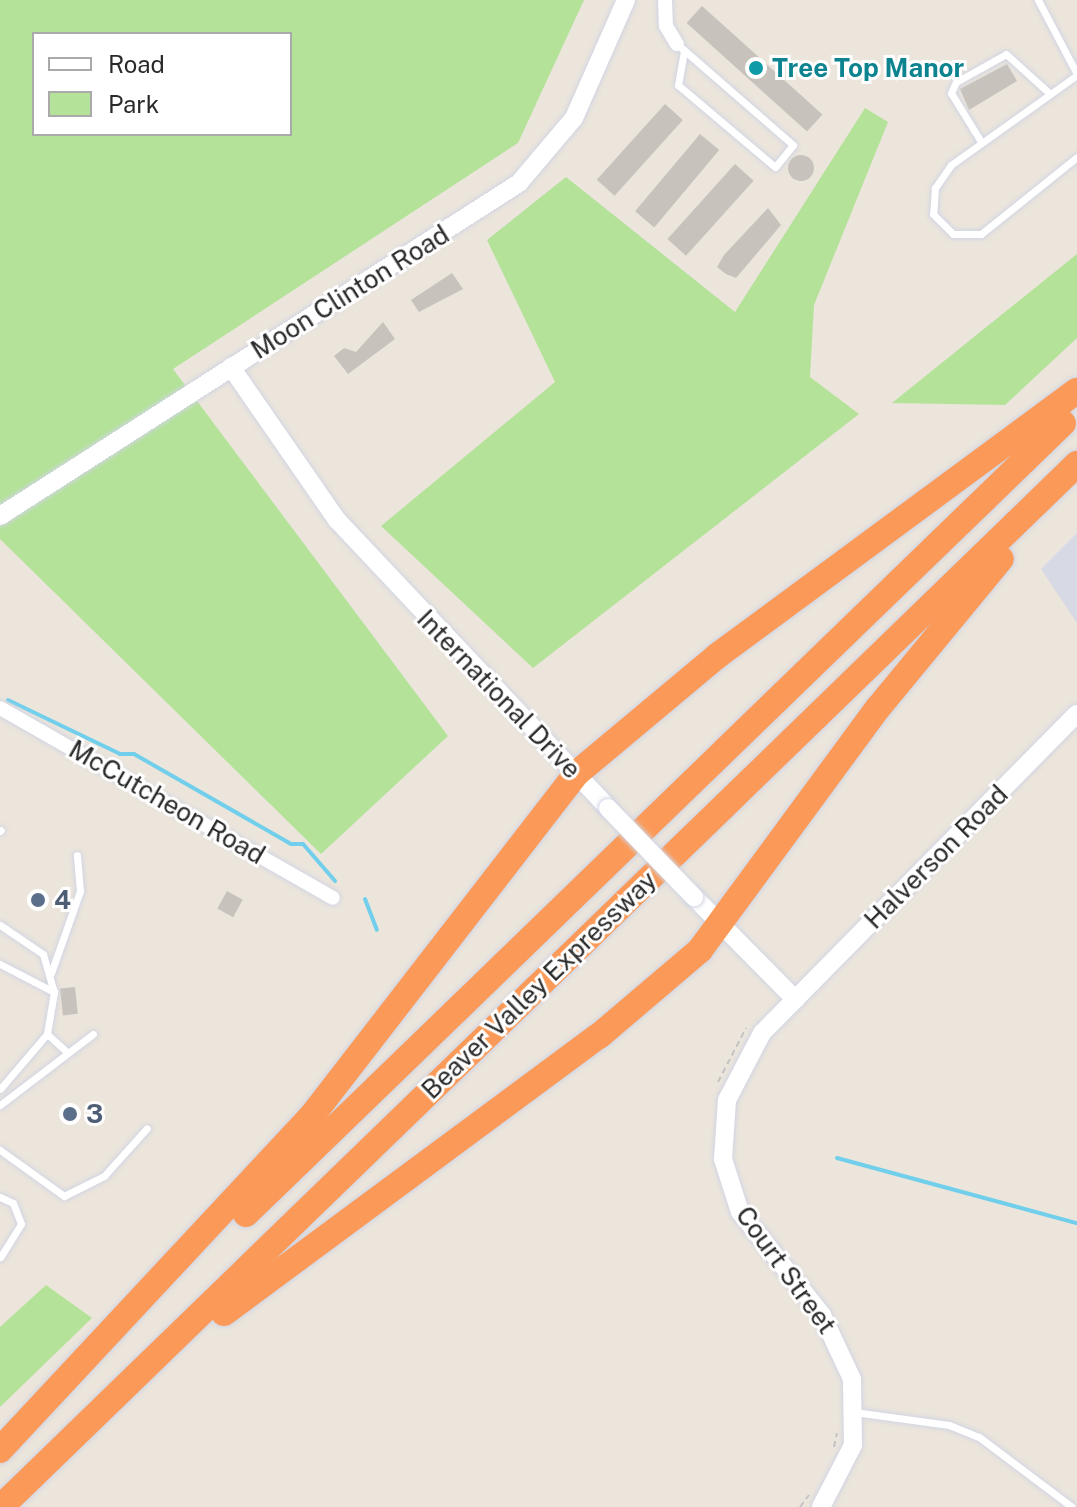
<!DOCTYPE html>
<style>
body{margin:0}
#map{position:relative;width:1077px;height:1507px;overflow:hidden;background:#ece5dc;font-family:"Public Sans",sans-serif}
div>[style]{position:absolute}
[style*='--x']{left:calc(var(--x)*1px);top:calc(var(--y)*1px);width:calc(var(--w)*1px);rotate:calc(var(--a)*1deg)}
.airport>*{inset:0;background:#d7dae4}
.green>*{inset:0;background:#b4e299}
.stream>*{height:4px;margin:-2px;padding:0 2px;transform-origin:2px;border-radius:2px;background:#71cfec}
.building>*{inset:0;background:#c7c2bc;transform-origin:0 0}
.round{border-radius:50%}
.path>*{height:2px;margin-top:-1px;transform-origin:0;background:repeating-linear-gradient(90deg,#c3c3c3 0 6px,transparent 0 10px)}
.roads{filter:drop-shadow(0 0 2px #d1d5e3) drop-shadow(0 0 2px #d1d5e3)}
.service>*{height:7px;margin:-3.5px;padding:0 3.5px;transform-origin:3.5px;border-radius:3.5px;background:#fff}
.minor>*{height:14px;margin:-7px;padding:0 7px;transform-origin:7px;border-radius:7px;background:#fff}
.tertiary>*{height:18px;margin:-9px;padding:0 9px;transform-origin:9px;border-radius:9px;background:#fff}
.motorway>*{height:26px;margin:-13px;padding:0 13px;transform-origin:13px;border-radius:13px;background:#fb9a58}
.bridges{filter:drop-shadow(0 0 2px #d1d5e3) drop-shadow(0 0 2px #d1d5e3)}
.tertiary-bridge>*{height:18px;margin:-9px;padding:0 9px;transform-origin:9px;border-radius:9px;background:#fff}
.dots>*{width:22px;height:22px;translate:-50% -50%;box-sizing:border-box;border:4px solid #fff;border-radius:50%}
span{translate:-50% -50%;white-space:nowrap;text-align:center;line-height:1.15;-webkit-text-stroke:6px #fff;paint-order:stroke}
.culture-label{font-size:26px;color:#0d838f;font-weight:700}
.left{translate:0 -50%;text-align:left}
.street-label{font-size:26px;color:#2a2a2a}
.service-label{font-size:26px;color:#4e5e75;font-weight:700}
.legend{position:absolute;left:32px;top:32px;width:260px;height:104px;box-sizing:border-box;background:#fff;border:2px solid #aaa;margin:0;padding:10px 14px;list-style:none;font-size:24px;color:#2a2a2a}
.legend li{display:flex;align-items:center;gap:16px;height:40px}
.legend b{width:40px;border:2px solid #aaa}
</style>
<div id="map">
<div class="airport">
<i style="clip-path:polygon(1077px 533px,1077px 623px,1041px 569px)"></i>
</div>
<div class="green">
<i style="clip-path:polygon(evenodd,0 0,584px 0,518px 143px,173px 369px,448px 736px,321px 854px,0 539px,0 0,34px 34px,290px 34px,290px 134px,34px 134px,34px 34px)"></i>
<i style="clip-path:polygon(865px 108px,888px 122px,814px 305px,810px 377px,859px 414px,533px 668px,381px 526px,555px 382px,487px 240px,566px 177px,735px 312px)"></i>
<i style="clip-path:polygon(1077px 254px,1077px 338px,1005px 405px,892px 403px)"></i>
<i style="clip-path:polygon(46px 1285px,92px 1318px,0 1407px,0 1327px)"></i>
</div>
<div class="stream">
<i style="--x:8;--y:700;--w:124;--a:25.7"></i>
<i style="--x:120;--y:754;--w:14;--a:0"></i>
<i style="--x:134;--y:754;--w:181;--a:29.8"></i>
<i style="--x:291;--y:844;--w:12;--a:0"></i>
<i style="--x:303;--y:844;--w:49;--a:49.1"></i>
<i style="--x:365;--y:899;--w:33;--a:69"></i>
<i style="--x:837;--y:1158;--w:249;--a:15.2"></i>
</div>
<div class="building">
<i style="left:702px;top:6px;width:162px;height:23px;rotate:42deg"></i>
<i style="clip-path:polygon(1007px 64px,1017px 81px,969px 110px,960px 89px)"></i>
<i style="left:665px;top:104px;width:24px;height:102px;rotate:42deg"></i>
<i style="left:700px;top:134px;width:25px;height:101px;rotate:40deg"></i>
<i class="round" style="left:788px;top:155px;width:26px;height:26px"></i>
<i style="left:735px;top:164px;width:25px;height:101px;rotate:42deg"></i>
<i style="clip-path:polygon(768px 208px,781px 225px,736px 278px,726px 274px,717px 267px,724px 255px)"></i>
<i style="clip-path:polygon(452px 273px,463px 289px,419px 312px,411px 300px)"></i>
<i style="clip-path:polygon(383px 322px,395px 339px,348px 374px,334px 356px,344px 348px,356px 352px)"></i>
<i style="left:227px;top:891px;width:18px;height:20px;rotate:29deg"></i>
<i style="left:75px;top:987px;width:27px;height:15px;rotate:84deg"></i>
</div>
<div class="path">
<i style="--x:718;--y:1082;--w:61;--a:-62.6"></i>
<i style="--x:834;--y:1447;--w:14;--a:-78"></i>
<i style="--x:800;--y:1507;--w:15;--a:-53"></i>
</div>
<div class="roads">
<div class="service">
<i style="--x:1038;--y:0;--w:84;--a:62.2"></i>
<i style="--x:677;--y:44;--w:154;--a:41"></i>
<i style="--x:793;--y:145;--w:28;--a:129"></i>
<i style="--x:775;--y:167;--w:127;--a:-139.8"></i>
<i style="--x:678;--y:85;--w:35;--a:-80"></i>
<i style="--x:1077;--y:75;--w:155;--a:144.5"></i>
<i style="--x:951;--y:165;--w:28;--a:125"></i>
<i style="--x:935;--y:188;--w:26;--a:94"></i>
<i style="--x:933;--y:214;--w:28;--a:45"></i>
<i style="--x:953;--y:234;--w:28;--a:0"></i>
<i style="--x:981;--y:234;--w:123;--a:-38.7"></i>
<i style="--x:980;--y:140;--w:55;--a:-121.7"></i>
<i style="--x:951;--y:93;--w:12;--a:-66"></i>
<i style="--x:956;--y:82;--w:57;--a:-29.2"></i>
<i style="--x:1006;--y:54;--w:58;--a:42.2"></i>
<i style="--x:0;--y:831;--w:1;--a:-45"></i>
<i style="--x:0;--y:925;--w:52;--a:34"></i>
<i style="--x:43;--y:954;--w:40;--a:74"></i>
<i style="--x:54;--y:992;--w:43;--a:99.5"></i>
<i style="--x:47;--y:1034;--w:72;--a:130.5"></i>
<i style="--x:0;--y:964;--w:61;--a:27.4"></i>
<i style="--x:51;--y:973;--w:87;--a:-70.5"></i>
<i style="--x:80;--y:891;--w:36;--a:-95"></i>
<i style="--x:47;--y:1034;--w:25;--a:42"></i>
<i style="--x:0;--y:1105;--w:117;--a:-37.4"></i>
<i style="--x:0;--y:1150;--w:79;--a:35.7"></i>
<i style="--x:64;--y:1196;--w:45;--a:-26.6"></i>
<i style="--x:104;--y:1176;--w:64;--a:-48.1"></i>
<i style="--x:0;--y:1197;--w:14;--a:25"></i>
<i style="--x:13;--y:1203;--w:22;--a:69"></i>
<i style="--x:21;--y:1224;--w:39;--a:122"></i>
<i style="--x:854;--y:1412;--w:96;--a:7.8"></i>
<i style="--x:949;--y:1425;--w:32;--a:22"></i>
<i style="--x:979;--y:1437;--w:116;--a:37"></i>
</div>
<div class="minor">
<i style="--x:665;--y:0;--w:26;--a:88"></i>
<i style="--x:666;--y:26;--w:21;--a:59"></i>
<i style="--x:0;--y:708;--w:383;--a:29.7"></i>
</div>
<div class="tertiary">
<i style="--x:231;--y:367;--w:186;--a:55.3"></i>
<i style="--x:337;--y:520;--w:395;--a:46.7"></i>
<i style="--x:0;--y:516;--w:617;--a:-32.68"></i>
<i style="--x:519;--y:183;--w:85;--a:-49.8"></i>
<i style="--x:574;--y:118;--w:129;--a:-66.2"></i>
<i style="--x:694;--y:897;--w:144;--a:45.3"></i>
<i style="--x:821;--y:1507;--w:70;--a:-62.7"></i>
<i style="--x:853;--y:1445;--w:66;--a:-90.9"></i>
<i style="--x:852;--y:1379;--w:71;--a:-115.1"></i>
<i style="--x:822;--y:1315;--w:132;--a:-128.5"></i>
<i style="--x:740;--y:1212;--w:56;--a:-107.8"></i>
<i style="--x:723;--y:1159;--w:59;--a:-86.1"></i>
<i style="--x:727;--y:1100;--w:76;--a:-62.4"></i>
<i style="--x:762;--y:1033;--w:448;--a:-45.4"></i>
</div>
<div class="motorway">
<i style="--x:246;--y:1214;--w:1137;--a:-44.07"></i>
<i style="--x:224;--y:1313;--w:466;--a:-36.5"></i>
<i style="--x:599;--y:1036;--w:133;--a:-40.4"></i>
<i style="--x:700;--y:950;--w:300;--a:-53.7"></i>
<i style="--x:878;--y:708;--w:193;--a:-50.5"></i>
<i style="--x:0;--y:1450;--w:456;--a:-47"></i>
<i style="--x:311;--y:1117;--w:433;--a:-52.3"></i>
<i style="--x:576;--y:774;--w:184;--a:-39.9"></i>
<i style="--x:717;--y:656;--w:447;--a:-36.4"></i>
<i style="--x:1;--y:1507;--w:1499;--a:-44.11"></i>
</div>
</div>
<div class="bridges">
<div class="tertiary-bridge">
<i style="--x:608;--y:808;--w:124;--a:46"></i>
</div>
</div>
<div class="dots">
<i style="left:756px;top:68px;background:#0f9aa8"></i>
<i style="left:38px;top:900px;background:#5c6f8a"></i>
<i style="left:70px;top:1114px;background:#5c6f8a"></i>
</div>
<div class="culture-label">
<span class="left" style="left:772px;top:68px">Tree Top Manor</span>
</div>
<div class="street-label">
<span style="left:350px;top:292px;rotate:-32deg">Moon Clinton Road</span>
<span style="left:499px;top:694px;rotate:46deg">International Drive</span>
<span style="left:167px;top:802px;rotate:30deg">McCutcheon Road</span>
<span style="left:936px;top:857px;rotate:-45deg">Halverson Road</span>
<span style="left:539px;top:985px;rotate:-44deg">Beaver Valley Expressway</span>
<span style="left:786px;top:1270px;rotate:54deg">Court Street</span>
</div>
<div class="service-label">
<span class="left" style="left:54px;top:900px">4</span>
<span class="left" style="left:86px;top:1114px">3</span>
</div>
<ul class="legend">
<li><b style="height:10px;background:#fff"></b>Road</li>
<li><b style="height:22px;background:#b4e299"></b>Park</li>
</ul>
</div>
